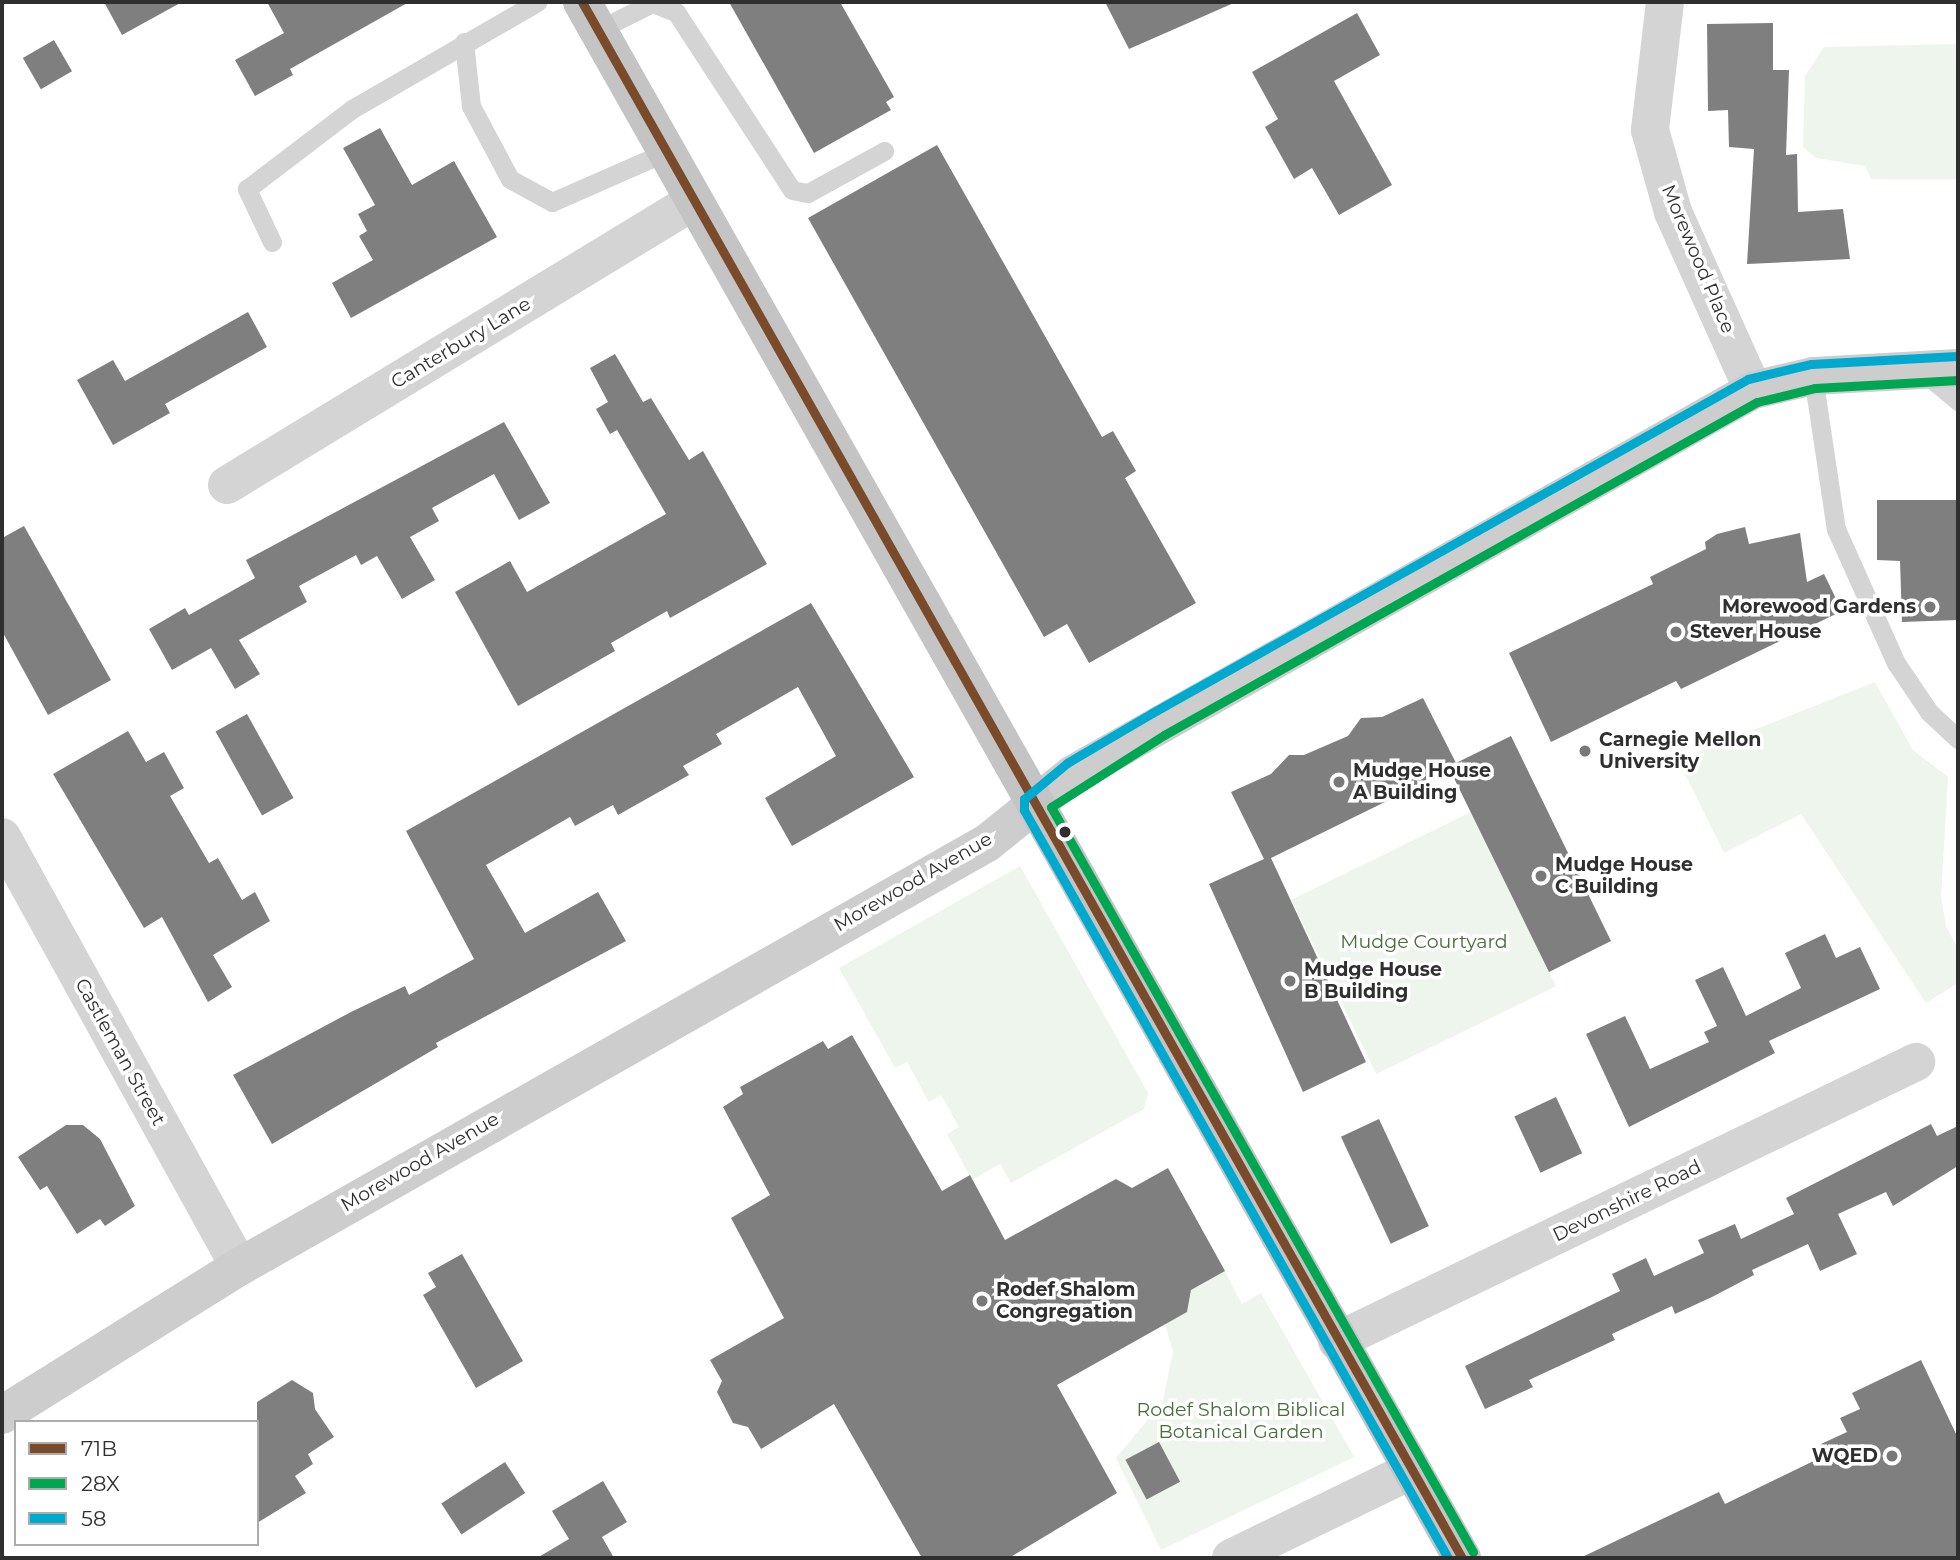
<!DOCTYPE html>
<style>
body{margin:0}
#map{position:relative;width:1960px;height:1560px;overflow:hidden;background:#fff;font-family:Montserrat,sans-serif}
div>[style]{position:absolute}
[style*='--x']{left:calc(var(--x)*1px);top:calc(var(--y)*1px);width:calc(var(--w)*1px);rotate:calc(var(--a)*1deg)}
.green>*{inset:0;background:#eef5ec;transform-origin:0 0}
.building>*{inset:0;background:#7f7f7f;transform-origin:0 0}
.service>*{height:19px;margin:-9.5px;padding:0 9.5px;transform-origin:9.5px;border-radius:9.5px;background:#d4d4d4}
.minor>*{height:38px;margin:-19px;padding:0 19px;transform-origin:19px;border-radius:19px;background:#d4d4d4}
.secondary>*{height:38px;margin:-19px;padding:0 19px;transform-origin:19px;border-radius:19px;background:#cdcdcd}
.trunk>*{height:38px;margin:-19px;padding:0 19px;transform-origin:19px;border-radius:19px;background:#c4c4c4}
.bus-1>*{height:9px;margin:-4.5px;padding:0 4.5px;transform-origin:4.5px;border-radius:4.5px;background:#7a4b2a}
.bus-2>*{height:9px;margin:-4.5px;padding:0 4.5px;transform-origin:4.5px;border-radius:4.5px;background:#00a651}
.bus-3>*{height:9px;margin:-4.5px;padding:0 4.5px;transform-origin:4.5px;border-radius:4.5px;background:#00a9ce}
.dots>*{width:19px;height:19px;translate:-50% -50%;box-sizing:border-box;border:4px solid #fff;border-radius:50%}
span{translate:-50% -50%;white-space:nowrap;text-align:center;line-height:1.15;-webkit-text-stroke:7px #fff;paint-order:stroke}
.street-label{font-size:19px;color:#2f2f2f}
.poi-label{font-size:19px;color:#2f2f2f;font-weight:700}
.right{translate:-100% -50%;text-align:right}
.left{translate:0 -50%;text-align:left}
.park-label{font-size:19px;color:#456e39}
.frame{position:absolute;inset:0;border:4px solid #2f2f2f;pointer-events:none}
.legend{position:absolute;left:14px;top:1420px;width:245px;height:126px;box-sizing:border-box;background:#fff;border:2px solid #acacac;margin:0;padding:9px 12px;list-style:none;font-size:21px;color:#2f2f2f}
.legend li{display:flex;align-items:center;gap:14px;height:35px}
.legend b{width:35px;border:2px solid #acacac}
</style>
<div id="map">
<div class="green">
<i style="clip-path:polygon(1958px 44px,1958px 179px,1871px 179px,1865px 166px,1816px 158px,1803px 147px,1805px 76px,1824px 47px)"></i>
<i style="clip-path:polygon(1875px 682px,1913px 750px,1948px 777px,1941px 897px,1946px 926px,1958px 949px,1958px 983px,1926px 1003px,1801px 814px,1724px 853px,1678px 760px)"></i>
<i style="left:1471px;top:812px;width:194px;height:200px;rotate:64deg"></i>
<i style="clip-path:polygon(1020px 866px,1148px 1093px,1144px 1109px,1011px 1183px,1000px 1164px,972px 1180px,947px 1134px,959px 1127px,941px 1095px,929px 1102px,907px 1062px,895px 1068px,839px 968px)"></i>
<i style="clip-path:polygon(1225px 1271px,1242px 1304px,1261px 1293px,1354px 1457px,1161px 1550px,1116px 1458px,1163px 1401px,1173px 1352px,1165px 1324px,1187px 1312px,1191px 1290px)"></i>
</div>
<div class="building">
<i style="clip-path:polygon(104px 2px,182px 2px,122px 35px)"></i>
<i style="clip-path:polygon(267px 2px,409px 2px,290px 69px,293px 75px,255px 96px,235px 60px,284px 33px)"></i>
<i style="clip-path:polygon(729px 2px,840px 2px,894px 97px,886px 102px,891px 110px,814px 153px)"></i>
<i style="clip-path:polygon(1105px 2px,1236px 2px,1129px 49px)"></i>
<i style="clip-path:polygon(1357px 13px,1380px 55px,1334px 81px,1392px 185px,1339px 215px,1312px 168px,1294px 179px,1265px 127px,1278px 119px,1252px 72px)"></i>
<i style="clip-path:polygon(1773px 23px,1773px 70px,1789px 70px,1786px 155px,1797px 154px,1798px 212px,1843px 209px,1850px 259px,1747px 264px,1754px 149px,1729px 147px,1728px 110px,1708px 111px,1707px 24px)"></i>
<i style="left:54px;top:40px;width:36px;height:36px;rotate:60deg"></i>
<i style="clip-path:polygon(380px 128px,412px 185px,454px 161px,497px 237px,351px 318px,332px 283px,373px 260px,359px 236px,367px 231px,358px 214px,375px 205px,343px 148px)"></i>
<i style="clip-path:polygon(937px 145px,1102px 437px,1113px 431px,1136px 471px,1125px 478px,1196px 603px,1089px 663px,1067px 624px,1044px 637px,808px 218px)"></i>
<i style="clip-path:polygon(248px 312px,267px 347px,165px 404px,170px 413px,113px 445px,77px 380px,113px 360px,125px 381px)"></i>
<i style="clip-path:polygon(615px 354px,643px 402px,651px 398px,689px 460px,703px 451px,767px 564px,670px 618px,667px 611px,611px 643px,615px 651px,518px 706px,455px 592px,510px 561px,527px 592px,666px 514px,617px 430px,610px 434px,596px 409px,608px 402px,590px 368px)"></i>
<i style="clip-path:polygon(504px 422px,550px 503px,519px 520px,494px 474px,432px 508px,439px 521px,410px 537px,435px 580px,402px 599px,377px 556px,361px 565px,356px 555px,299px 586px,307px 602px,239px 640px,260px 674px,235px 689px,211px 648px,172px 670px,149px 629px,185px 608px,189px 615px,255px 578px,246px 560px)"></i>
<i style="clip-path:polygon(1877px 500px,1958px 500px,1958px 620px,1902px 622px,1900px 561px,1877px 560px)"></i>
<i style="clip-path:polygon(24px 526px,111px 680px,48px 715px,2px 631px,2px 538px)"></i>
<i style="clip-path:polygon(1745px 527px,1749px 544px,1800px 533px,1807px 582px,1824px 574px,1842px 611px,1681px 689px,1676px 681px,1551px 742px,1509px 653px,1653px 584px,1650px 577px,1706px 549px,1705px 542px,1717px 534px)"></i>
<i style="clip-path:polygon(811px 603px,914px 777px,792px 846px,765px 798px,836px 756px,798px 687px,716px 734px,722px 744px,683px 766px,689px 775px,618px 815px,613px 805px,575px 826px,570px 817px,486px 865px,525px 933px,598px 892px,626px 941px,436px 1043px,438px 1047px,272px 1144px,233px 1075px,351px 1012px,405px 986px,409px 995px,474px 959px,406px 831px)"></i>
<i style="clip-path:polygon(1423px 698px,1456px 763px,1511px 736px,1611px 941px,1549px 972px,1450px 770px,1271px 858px,1366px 1062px,1303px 1092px,1209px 884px,1264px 859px,1231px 792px,1271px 774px,1289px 755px,1304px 755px,1348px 736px,1361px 718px,1382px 717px)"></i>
<i style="left:247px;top:714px;width:96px;height:36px;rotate:61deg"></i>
<i style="clip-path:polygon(128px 731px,146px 762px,164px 752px,184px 788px,170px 796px,209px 863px,218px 858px,242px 900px,255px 892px,270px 921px,213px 955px,232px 987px,208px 1002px,162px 917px,144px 928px,53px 774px)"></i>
<i style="clip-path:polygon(1825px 934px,1836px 958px,1860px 947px,1880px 989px,1769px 1041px,1775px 1053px,1629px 1127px,1586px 1034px,1625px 1016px,1650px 1069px,1709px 1042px,1704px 1032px,1717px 1026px,1695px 980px,1723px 967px,1746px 1016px,1801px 988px,1785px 953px)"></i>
<i style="clip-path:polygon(852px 1035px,942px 1191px,970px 1175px,1005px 1240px,1116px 1179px,1132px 1188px,1168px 1168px,1225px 1271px,1191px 1290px,1187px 1312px,1057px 1385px,1117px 1493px,1009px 1558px,922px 1558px,834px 1404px,761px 1449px,748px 1427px,733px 1423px,717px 1392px,722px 1381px,710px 1360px,784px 1318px,731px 1218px,770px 1195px,723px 1107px,743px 1094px,740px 1087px,823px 1041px,828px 1049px)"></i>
<i style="left:1556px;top:1097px;width:62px;height:46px;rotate:65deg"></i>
<i style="left:1379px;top:1119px;width:118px;height:42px;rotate:65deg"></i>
<i style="clip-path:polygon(1931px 1124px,1937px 1136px,1958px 1126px,1958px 1166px,1893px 1206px,1886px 1192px,1838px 1214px,1857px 1254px,1820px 1271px,1808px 1244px,1752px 1270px,1754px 1275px,1712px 1297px,1675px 1314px,1672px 1306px,1612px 1334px,1615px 1340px,1529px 1380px,1533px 1387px,1485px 1409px,1465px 1366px,1620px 1291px,1612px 1274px,1646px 1258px,1654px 1276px,1704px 1253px,1698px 1240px,1735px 1224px,1741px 1239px,1794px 1214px,1786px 1198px)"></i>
<i style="clip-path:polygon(66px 1125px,83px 1125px,100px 1139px,135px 1206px,105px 1226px,100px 1219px,77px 1234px,47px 1186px,40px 1190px,18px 1157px)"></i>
<i style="clip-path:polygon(462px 1254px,523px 1361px,476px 1388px,423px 1295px,436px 1287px,428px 1273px)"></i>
<i style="clip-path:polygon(1921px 1360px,1958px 1438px,1958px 1558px,1580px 1558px,1719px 1492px,1725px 1504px,1826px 1455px,1821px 1444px,1847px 1432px,1840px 1418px,1860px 1409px,1852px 1393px)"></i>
<i style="clip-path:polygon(292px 1380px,313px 1393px,315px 1409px,334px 1437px,308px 1454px,313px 1464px,295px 1476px,306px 1493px,257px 1523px,257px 1402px)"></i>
<i style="left:1159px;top:1442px;width:45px;height:38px;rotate:62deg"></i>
<i style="left:505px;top:1462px;width:37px;height:76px;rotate:57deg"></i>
<i style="clip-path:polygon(603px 1481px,627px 1522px,602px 1537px,614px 1558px,537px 1558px,569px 1539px,552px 1511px)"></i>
</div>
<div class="service">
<i style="--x:598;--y:30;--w:60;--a:-26.6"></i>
<i style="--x:652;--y:3;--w:26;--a:21"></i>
<i style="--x:676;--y:12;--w:212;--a:56.9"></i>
<i style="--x:792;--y:190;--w:16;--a:11"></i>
<i style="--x:808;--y:193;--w:87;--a:-28.9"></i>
<i style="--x:464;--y:42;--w:64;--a:83.8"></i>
<i style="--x:471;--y:106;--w:83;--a:61.9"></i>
<i style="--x:510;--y:179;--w:48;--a:28.7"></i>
<i style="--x:552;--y:202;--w:124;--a:-23.7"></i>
<i style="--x:272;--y:242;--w:59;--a:-115.3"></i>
<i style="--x:247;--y:189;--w:132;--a:-37.3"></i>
<i style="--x:352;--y:109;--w:214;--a:-30"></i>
<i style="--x:1922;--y:371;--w:47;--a:39.8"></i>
<i style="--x:1813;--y:376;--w:155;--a:81.5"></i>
<i style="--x:1836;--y:529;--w:147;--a:65.9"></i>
<i style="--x:1896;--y:663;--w:59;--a:56"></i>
<i style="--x:1929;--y:712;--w:40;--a:43"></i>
</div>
<div class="minor">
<i style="--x:1665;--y:2;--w:129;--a:96.7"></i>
<i style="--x:1650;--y:130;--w:85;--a:74.3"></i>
<i style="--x:1673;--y:212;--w:195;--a:65.8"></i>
<i style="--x:227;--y:485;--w:547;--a:-31.31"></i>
<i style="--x:2;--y:837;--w:491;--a:61.1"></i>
<i style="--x:1337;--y:1341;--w:643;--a:-25.73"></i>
<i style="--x:1231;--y:1558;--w:201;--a:-25.9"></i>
</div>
<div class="secondary">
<i style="--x:2;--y:1415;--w:279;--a:-32"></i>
<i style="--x:239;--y:1267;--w:860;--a:-29.55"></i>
<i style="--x:987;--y:843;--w:110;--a:-38.7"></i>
<i style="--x:1073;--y:774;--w:781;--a:-29.45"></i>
<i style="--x:1753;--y:390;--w:62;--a:-13.1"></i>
<i style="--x:1813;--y:376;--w:145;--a:-3.2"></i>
</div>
<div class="trunk">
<i style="--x:582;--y:2;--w:1788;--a:60.51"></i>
</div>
<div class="bus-1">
<i style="--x:582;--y:2;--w:1788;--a:60.51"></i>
</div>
<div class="bus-2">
<i style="--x:1473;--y:1552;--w:856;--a:-119.53"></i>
<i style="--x:1051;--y:807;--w:134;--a:-32.5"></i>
<i style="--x:1164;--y:735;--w:680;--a:-29.32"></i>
<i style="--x:1757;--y:402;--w:60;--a:-13.6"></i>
<i style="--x:1815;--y:388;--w:143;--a:-3.2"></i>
</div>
<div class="bus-3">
<i style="--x:1448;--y:1558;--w:860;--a:-119.55"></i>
<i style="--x:1024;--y:810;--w:11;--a:-90"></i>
<i style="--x:1024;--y:799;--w:56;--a:-39.9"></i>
<i style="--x:1067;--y:763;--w:99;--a:-30.5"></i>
<i style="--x:1152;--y:713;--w:683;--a:-29.27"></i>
<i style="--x:1748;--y:379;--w:65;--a:-13.4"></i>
<i style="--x:1811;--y:364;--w:146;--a:-3.1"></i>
</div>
<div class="dots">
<i style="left:1930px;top:607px;background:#787878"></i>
<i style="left:1676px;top:632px;background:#787878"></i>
<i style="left:1585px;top:751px;background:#787878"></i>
<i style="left:1339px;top:782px;background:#787878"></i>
<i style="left:1065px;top:832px;background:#2f2f2f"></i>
<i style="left:1541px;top:876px;background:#787878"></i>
<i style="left:1290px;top:981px;background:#787878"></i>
<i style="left:982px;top:1301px;background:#787878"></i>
<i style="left:1892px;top:1456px;background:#787878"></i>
</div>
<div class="street-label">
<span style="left:1698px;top:259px;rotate:67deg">Morewood Place</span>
<span style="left:461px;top:343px;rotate:-31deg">Canterbury Lane</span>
<span style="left:913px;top:882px;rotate:-30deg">Morewood Avenue</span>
<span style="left:120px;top:1052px;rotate:61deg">Castleman Street</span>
<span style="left:420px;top:1162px;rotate:-30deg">Morewood Avenue</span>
<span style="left:1627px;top:1201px;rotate:-26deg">Devonshire Road</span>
</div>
<div class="poi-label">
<span class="right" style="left:1916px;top:607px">Morewood Gardens</span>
<span class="left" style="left:1690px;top:632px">Stever House</span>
<span class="left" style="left:1599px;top:751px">Carnegie Mellon<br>University</span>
<span class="left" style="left:1353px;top:782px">Mudge House<br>A Building</span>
<span class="left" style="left:1555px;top:876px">Mudge House<br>C Building</span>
<span class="left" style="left:1304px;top:981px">Mudge House<br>B Building</span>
<span class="left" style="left:996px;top:1301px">Rodef Shalom<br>Congregation</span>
<span class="right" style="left:1878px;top:1456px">WQED</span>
</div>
<div class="park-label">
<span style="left:1424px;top:942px">Mudge Courtyard</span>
<span style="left:1241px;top:1421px">Rodef Shalom Biblical<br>Botanical Garden</span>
</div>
<div class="frame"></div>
<ul class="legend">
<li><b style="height:9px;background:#7a4b2a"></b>71B</li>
<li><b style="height:9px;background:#00a651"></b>28X</li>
<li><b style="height:9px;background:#00a9ce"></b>58</li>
</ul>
</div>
